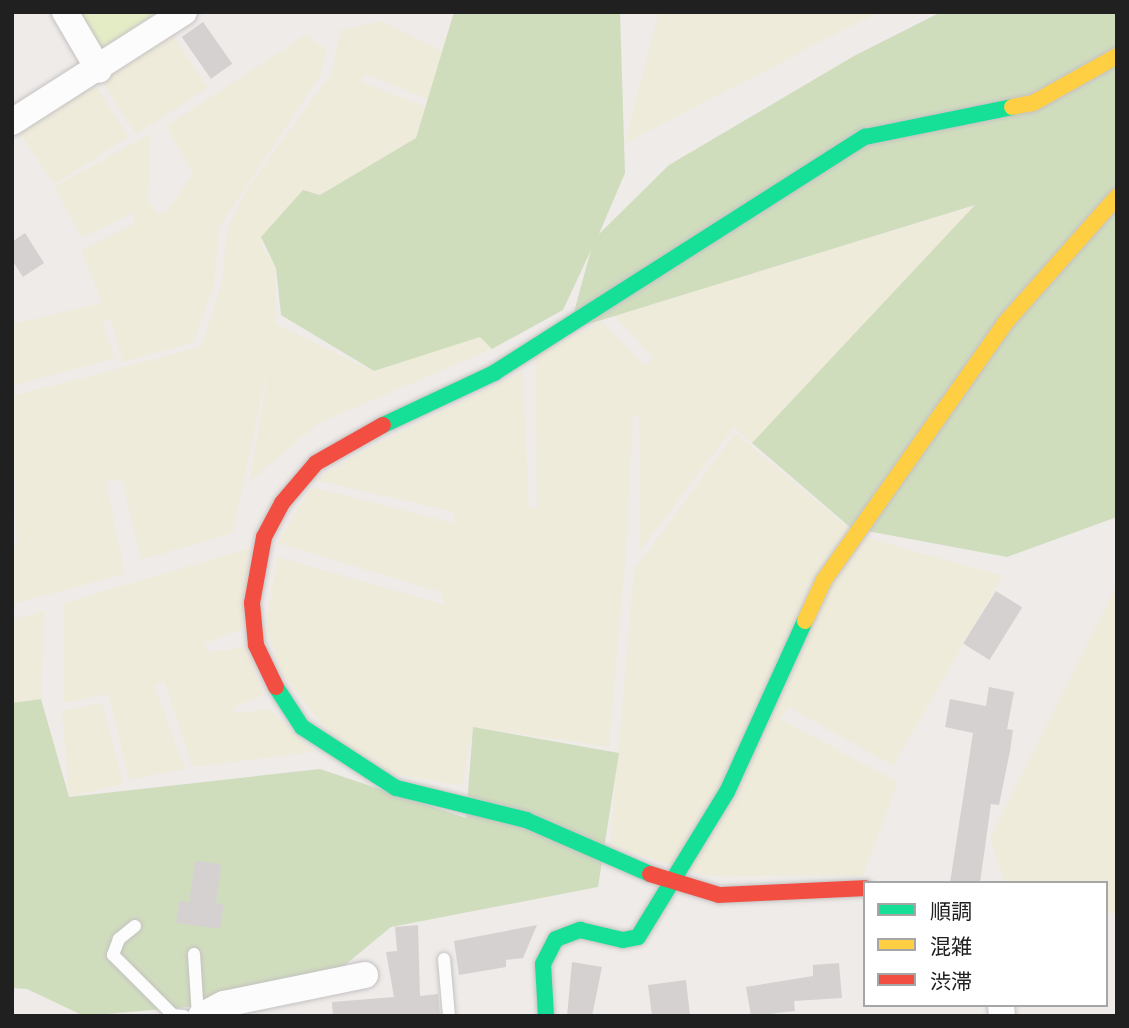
<!DOCTYPE html>
<meta charset="utf-8">
<style>
body{margin:0}
#map{position:relative;width:1129px;height:1028px;overflow:hidden;background:#eeebe9;font-family:"Work Sans","Noto Sans JP",sans-serif}
div>[style]{position:absolute}
[style*='--x']{left:calc(var(--x)*1px);top:calc(var(--y)*1px);width:calc(var(--w)*1px);rotate:calc(var(--a)*1deg)}
.farmland>*{inset:0;background:#efebdb;transform-origin:0 0}
.grass>*{inset:0;background:#e4ecc6}
.forest>*{inset:0;background:#d0ddbd}
.building>*{inset:0;background:#d5d1d0;transform-origin:0 0}
.roads{filter:drop-shadow(0 0 2px #c4c2c1) drop-shadow(0 0 2px #c4c2c1)}
.lane>*{height:12px;margin:-6px;padding:0 6px;transform-origin:6px;border-radius:6px;background:#fcfcfc}
.street>*{height:26px;margin:-13px;padding:0 13px;transform-origin:13px;border-radius:13px;background:#fcfcfc}
.fast>*{height:16px;margin:-8px;padding:0 8px;transform-origin:8px;border-radius:8px;background:#16e098}
.slow>*{height:16px;margin:-8px;padding:0 8px;transform-origin:8px;border-radius:8px;background:#ffcf43}
.jam>*{height:16px;margin:-8px;padding:0 8px;transform-origin:8px;border-radius:8px;background:#f24e42}
span{translate:-50% -50%;white-space:nowrap;text-align:center;line-height:1.15;-webkit-text-stroke:5px #fff;paint-order:stroke}
.frame{position:absolute;inset:0;border:14px solid #202020;pointer-events:none}
.legend{position:absolute;left:863px;top:881px;width:245px;height:126px;box-sizing:border-box;background:#fff;border:2px solid #a6a6a6;margin:0;padding:9px 12px;list-style:none;font-size:21px;color:#202020}
.legend li{display:flex;align-items:center;gap:14px;height:35px}
.legend b{width:35px;border:2px solid #a6a6a6}
</style>
<div id="map">
<div class="farmland">
<i style="clip-path:polygon(659px 12px,879px 12px,624px 144px)"></i>
<i style="clip-path:polygon(381px 21px,442px 51px,428px 99px,364px 74px,361px 82px,425px 106px,416px 138px,320px 195px,261px 244px,276px 268px,275px 324px,373px 371px,480px 337px,492px 349px,319px 423px,250px 481px,270px 356px,233px 533px,141px 560px,122px 480px,106px 482px,125px 574px,12px 604px,12px 546px,17px 546px,12px 396px,201px 347px,222px 282px,227px 230px,247px 189px,332px 72px,340px 30px)"></i>
<i style="left:170px;top:30px;width:69px;height:85px;rotate:57deg"></i>
<i style="clip-path:polygon(306px 35px,326px 49px,321px 74px,220px 226px,214px 284px,194px 342px,123px 362px,110px 319px,102px 323px,115px 358px,12px 386px,12px 324px,102px 303px,81px 250px,133px 224px,133px 213px,82px 238px,54px 187px,151px 133px,148px 201px,158px 214px,166px 212px,193px 174px,166px 126px)"></i>
<i style="left:92px;top:80px;width:67px;height:89px;rotate:57deg"></i>
<i style="clip-path:polygon(977px 205px,752px 443px,734px 427px,640px 551px,639px 418px,633px 415px,626px 553px,609px 747px,473px 727px,462px 786px,395px 774px,337px 744px,281px 672px,266px 626px,277px 557px,445px 605px,440px 592px,277px 543px,312px 487px,452px 523px,455px 512px,315px 480px,364px 450px,523px 371px,529px 509px,537px 509px,535px 356px,601px 321px,645px 366px,654px 358px,614px 316px)"></i>
<i style="clip-path:polygon(735px 433px,857px 535px,1003px 576px,893px 766px,789px 707px,780px 719px,898px 782px,863px 876px,706px 876px,610px 846px,634px 570px)"></i>
<i style="clip-path:polygon(250px 548px,242px 629px,204px 644px,208px 652px,246px 647px,264px 695px,233px 707px,235px 713px,270px 709px,314px 752px,192px 767px,164px 681px,154px 685px,185px 769px,129px 780px,108px 694px,64px 703px,64px 603px)"></i>
<i style="clip-path:polygon(1117px 584px,1117px 913px,1106px 913px,1106px 883px,1004px 883px,990px 837px)"></i>
<i style="clip-path:polygon(45px 611px,41px 699px,12px 703px,12px 619px)"></i>
<i style="clip-path:polygon(102px 703px,123px 784px,69px 797px,62px 711px)"></i>
</div>
<div class="grass">
<i style="clip-path:polygon(78px 12px,157px 12px,102px 49px)"></i>
</div>
<div class="forest">
<i style="clip-path:polygon(454px 12px,620px 12px,625px 173px,599px 234px,669px 165px,854px 56px,941px 12px,1117px 12px,1117px 517px,1007px 557px,851px 528px,752px 443px,975px 205px,569px 330px,591px 250px,563px 310px,492px 349px,480px 337px,374px 371px,281px 315px,276px 268px,261px 237px,303px 190px,320px 195px,416px 138px)"></i>
<i style="clip-path:polygon(41px 699px,69px 797px,320px 769px,466px 818px,473px 727px,619px 753px,598px 887px,391px 927px,329px 978px,232px 1003px,84px 1016px,27px 989px,12px 988px,12px 703px)"></i>
</div>
<div class="building">
<i style="left:203px;top:22px;width:51px;height:26px;rotate:55deg"></i>
<i style="clip-path:polygon(25px 233px,44px 263px,23px 277px,12px 260px,12px 242px)"></i>
<i style="left:996px;top:591px;width:31px;height:62px;rotate:32deg"></i>
<i style="clip-path:polygon(989px 687px,1014px 692px,1007px 729px,1013px 730px,1010px 751px,999px 805px,991px 804px,980px 883px,950px 883px,973px 733px,945px 727px,950px 699px,986px 706px)"></i>
<i style="clip-path:polygon(195px 861px,221px 864px,216px 903px,224px 904px,220px 929px,176px 923px,179px 901px,189px 902px)"></i>
<i style="clip-path:polygon(418px 925px,420px 996px,438px 994px,440px 1016px,333px 1016px,332px 1002px,394px 997px,386px 952px,397px 951px,395px 927px)"></i>
<i style="clip-path:polygon(537px 925px,523px 958px,506px 960px,506px 967px,459px 975px,454px 941px)"></i>
<i style="clip-path:polygon(572px 962px,602px 967px,592px 1016px,567px 1016px)"></i>
<i style="clip-path:polygon(839px 963px,842px 998px,794px 1001px,795px 1011px,751px 1016px,746px 987px,813px 976px,813px 965px)"></i>
<i style="clip-path:polygon(686px 980px,690px 1016px,652px 1016px,648px 985px)"></i>
</div>
<div class="roads">
<div class="lane">
<i style="--x:135;--y:926;--w:21;--a:141"></i>
<i style="--x:119;--y:939;--w:17;--a:111"></i>
<i style="--x:113;--y:955;--w:85;--a:45"></i>
<i style="--x:173;--y:1015;--w:11;--a:5"></i>
<i style="--x:194;--y:954;--w:62;--a:86.3"></i>
<i style="--x:444;--y:959;--w:57;--a:85"></i>
</div>
<div class="street">
<i style="--x:65;--y:12;--w:67;--a:59.6"></i>
<i style="--x:12;--y:122;--w:204;--a:-32.6"></i>
<i style="--x:1001;--y:1005;--w:11;--a:85"></i>
<i style="--x:201;--y:1016;--w:26;--a:-28"></i>
<i style="--x:224;--y:1004;--w:144;--a:-11.6"></i>
</div>
<div class="fast">
<i style="--x:383;--y:425;--w:123;--a:-25.1"></i>
<i style="--x:494;--y:373;--w:440;--a:-32.5"></i>
<i style="--x:865;--y:137;--w:150;--a:-11.5"></i>
<i style="--x:276;--y:687;--w:48;--a:57"></i>
<i style="--x:302;--y:727;--w:112;--a:33"></i>
<i style="--x:396;--y:788;--w:134;--a:13.8"></i>
<i style="--x:526;--y:820;--w:135;--a:23.5"></i>
<i style="--x:546;--y:1016;--w:52;--a:-93.3"></i>
<i style="--x:543;--y:964;--w:28;--a:-63"></i>
<i style="--x:556;--y:939;--w:26;--a:-21"></i>
<i style="--x:580;--y:930;--w:44;--a:13.1"></i>
<i style="--x:623;--y:940;--w:15;--a:-11"></i>
<i style="--x:638;--y:937;--w:170;--a:-58.5"></i>
<i style="--x:727;--y:792;--w:188;--a:-65.5"></i>
</div>
<div class="slow">
<i style="--x:1012;--y:107;--w:21;--a:-11"></i>
<i style="--x:1033;--y:103;--w:96;--a:-29.2"></i>
<i style="--x:805;--y:621;--w:45;--a:-65.1"></i>
<i style="--x:824;--y:580;--w:314;--a:-54.8"></i>
<i style="--x:1005;--y:323;--w:169;--a:-48.4"></i>
</div>
<div class="jam">
<i style="--x:276;--y:687;--w:47;--a:-115.5"></i>
<i style="--x:256;--y:645;--w:42;--a:-95.4"></i>
<i style="--x:252;--y:603;--w:67;--a:-79.7"></i>
<i style="--x:264;--y:537;--w:38;--a:-62"></i>
<i style="--x:282;--y:503;--w:52;--a:-49.6"></i>
<i style="--x:316;--y:463;--w:77;--a:-29.6"></i>
<i style="--x:650;--y:874;--w:72;--a:16.9"></i>
<i style="--x:719;--y:895;--w:146;--a:-2.7"></i>
</div>
</div>
<div class="frame"></div>
<ul class="legend">
<li><b style="height:9px;background:#16e098"></b>順調</li>
<li><b style="height:9px;background:#ffcf43"></b>混雑</li>
<li><b style="height:9px;background:#f24e42"></b>渋滞</li>
</ul>
</div>
